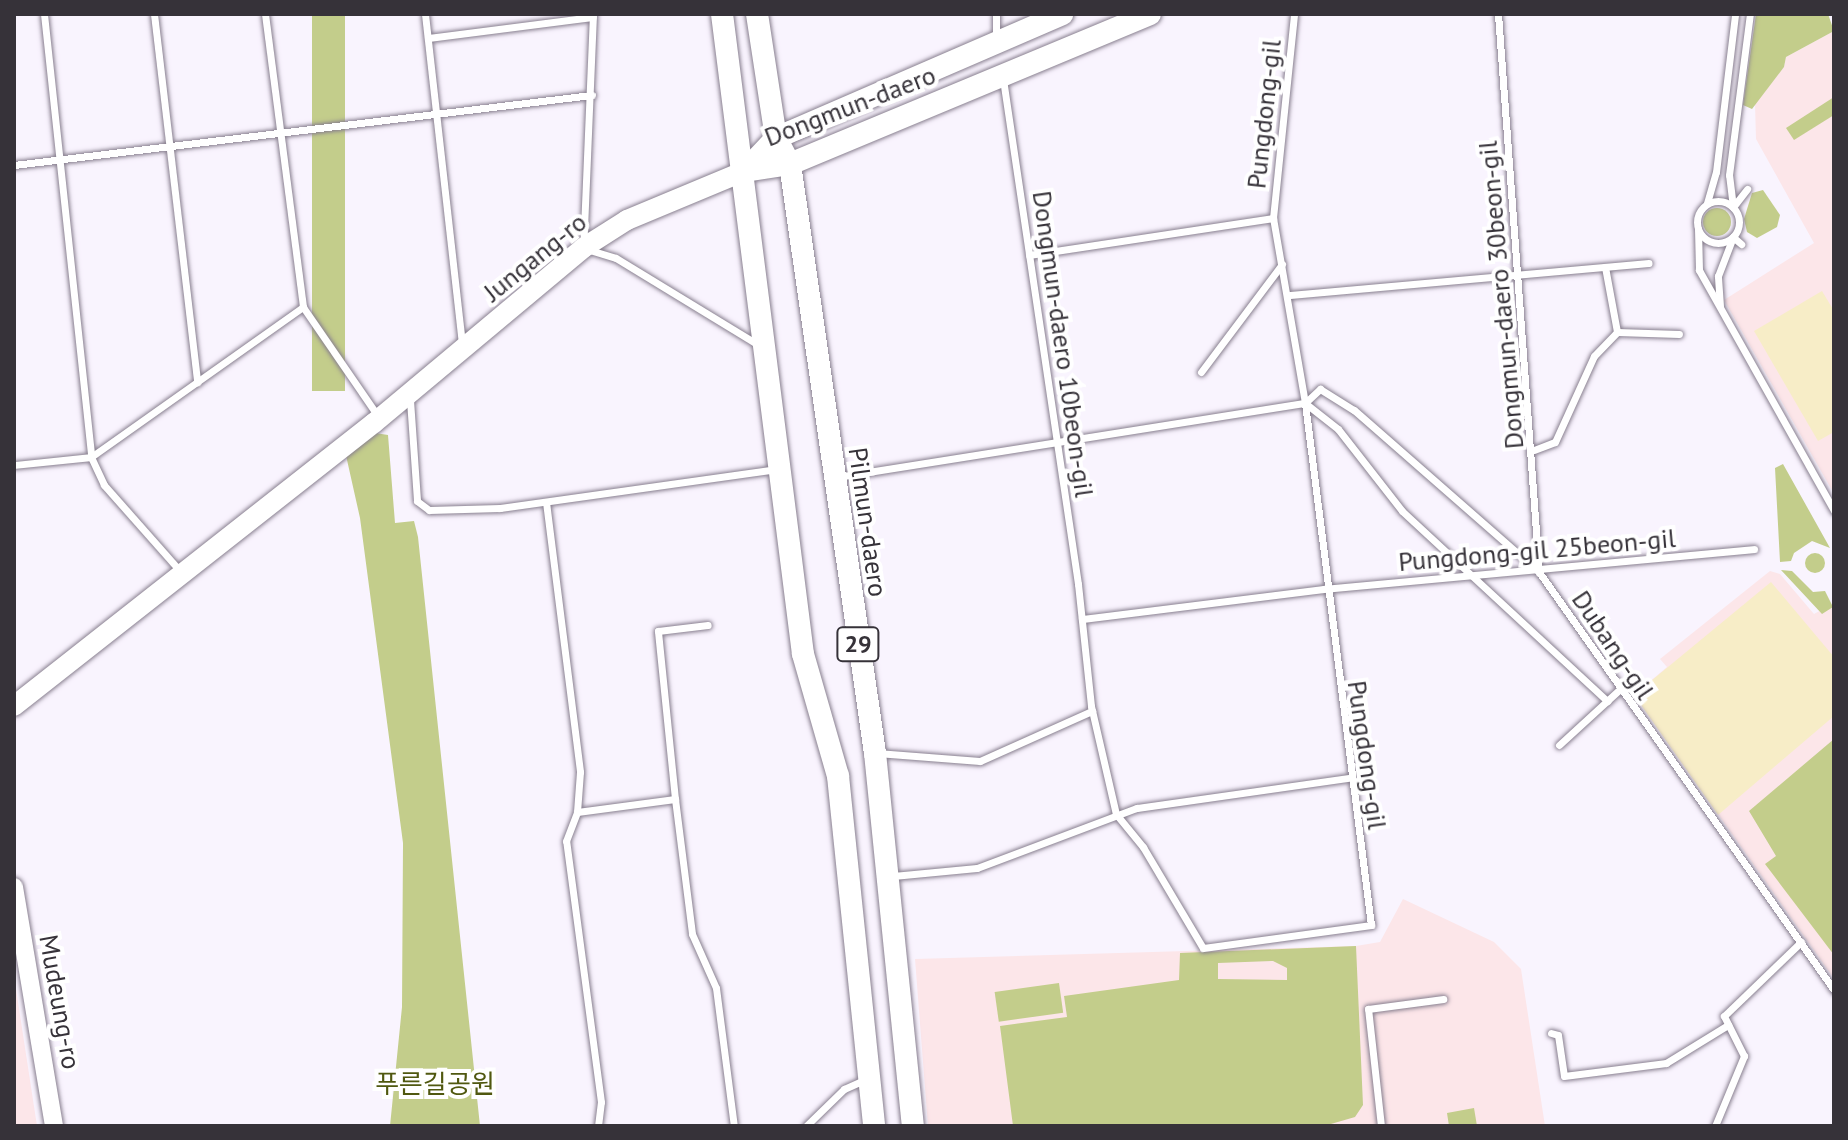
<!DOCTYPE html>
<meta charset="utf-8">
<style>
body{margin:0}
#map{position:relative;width:1848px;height:1140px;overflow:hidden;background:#f9f4fe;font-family:"PT Sans","Noto Sans KR",sans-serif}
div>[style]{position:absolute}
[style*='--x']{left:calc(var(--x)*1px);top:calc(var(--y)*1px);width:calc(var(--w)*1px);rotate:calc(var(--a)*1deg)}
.education>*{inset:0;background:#fce6e9}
.green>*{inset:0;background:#c3cd8b;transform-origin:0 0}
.round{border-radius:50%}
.sand>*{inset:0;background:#f7edc7}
.roads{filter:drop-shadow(0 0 2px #887f8f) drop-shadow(0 0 2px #887f8f)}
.service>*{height:7px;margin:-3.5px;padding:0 3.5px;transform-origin:3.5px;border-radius:3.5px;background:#fff}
.service>.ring{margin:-3.5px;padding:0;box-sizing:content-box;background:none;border:7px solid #fff;border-radius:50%}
.tertiary>*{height:18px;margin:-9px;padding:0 9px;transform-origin:9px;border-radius:9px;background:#fff}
.secondary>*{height:20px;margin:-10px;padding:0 10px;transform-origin:10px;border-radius:10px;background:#fff}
.primary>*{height:22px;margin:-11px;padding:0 11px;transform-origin:11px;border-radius:11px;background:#fff}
span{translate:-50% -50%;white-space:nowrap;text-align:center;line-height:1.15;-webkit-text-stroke:8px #fff;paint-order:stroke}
.shield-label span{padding:2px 6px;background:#fff;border:2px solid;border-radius:6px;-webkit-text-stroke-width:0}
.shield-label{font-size:24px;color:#363239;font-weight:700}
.street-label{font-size:26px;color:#363239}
.park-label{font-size:26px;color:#505810}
.frame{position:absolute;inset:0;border:16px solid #363239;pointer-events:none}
</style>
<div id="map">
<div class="education">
<i style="clip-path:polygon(1834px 31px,1834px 494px,1724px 300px,1814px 243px,1756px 139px,1755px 104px,1784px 67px,1786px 57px)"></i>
<i style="clip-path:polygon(1770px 571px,1780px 574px,1814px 614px,1834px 603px,1834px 979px,1634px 695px,1667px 667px,1660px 659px)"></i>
<i style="clip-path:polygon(1403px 899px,1494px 942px,1521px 969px,1545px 1126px,928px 1126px,915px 959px,1356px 946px,1380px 942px)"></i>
<i style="clip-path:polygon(14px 976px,37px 1126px,14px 1126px)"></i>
</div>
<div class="green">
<i style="left:312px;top:14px;width:33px;height:377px"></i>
<i style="clip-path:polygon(1756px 14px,1828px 14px,1834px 31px,1786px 57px,1784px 67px,1752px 109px,1743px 105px)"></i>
<i style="clip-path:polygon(1834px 97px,1834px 115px,1794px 140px,1786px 128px)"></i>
<i style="clip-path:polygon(1763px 190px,1780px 215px,1777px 227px,1757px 238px,1747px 232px,1744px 219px,1752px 193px)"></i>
<i class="round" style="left:1703px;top:208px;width:28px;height:28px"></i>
<i style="clip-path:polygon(375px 433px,388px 435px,395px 523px,414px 521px,418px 537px,480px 1126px,390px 1126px,402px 1007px,403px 843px,360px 518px,345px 451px)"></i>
<i style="clip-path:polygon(1783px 464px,1830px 548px,1812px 541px,1794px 553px,1791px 561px,1780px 562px,1775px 468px)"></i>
<i class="round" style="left:1805px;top:553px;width:20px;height:20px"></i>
<i style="clip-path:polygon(1781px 570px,1792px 571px,1813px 592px,1825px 591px,1833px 607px,1822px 614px)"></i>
<i style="clip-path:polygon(1834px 739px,1834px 955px,1765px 864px,1776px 856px,1749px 811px)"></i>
<i style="clip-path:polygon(evenodd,1356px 946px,1363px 1105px,1355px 1117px,1324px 1126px,1013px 1126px,1000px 1026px,1067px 1017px,1064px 996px,1179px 980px,1180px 953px,1356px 946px,1273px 961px,1287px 968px,1287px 980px,1218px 979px,1218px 963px,1273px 961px)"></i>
<i style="left:1059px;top:983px;width:30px;height:65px;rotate:82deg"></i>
<i style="clip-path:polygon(1474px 1108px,1477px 1126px,1449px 1126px,1447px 1113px)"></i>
</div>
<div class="sand">
<i style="clip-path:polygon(1822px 291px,1834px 311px,1834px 432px,1818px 441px,1754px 331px)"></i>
<i style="clip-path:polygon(1771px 582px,1834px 657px,1834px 716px,1718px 815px,1634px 695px)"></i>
</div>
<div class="roads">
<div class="service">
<i style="--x:44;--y:14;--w:445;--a:83.9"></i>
<i style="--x:91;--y:457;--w:31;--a:65"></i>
<i style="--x:104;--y:485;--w:116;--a:48.5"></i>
<i style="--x:154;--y:14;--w:371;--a:83.3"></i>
<i style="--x:265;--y:14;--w:295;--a:82.6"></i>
<i style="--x:303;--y:307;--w:132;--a:55.5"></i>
<i style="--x:425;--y:14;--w:334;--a:83.6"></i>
<i style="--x:593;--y:14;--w:234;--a:92.4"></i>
<i style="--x:583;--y:248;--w:34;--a:17"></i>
<i style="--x:616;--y:258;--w:165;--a:31.4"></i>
<i style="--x:996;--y:14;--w:25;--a:90"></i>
<i style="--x:1498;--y:14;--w:560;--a:85.8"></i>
<i style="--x:428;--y:38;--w:166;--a:-7.3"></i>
<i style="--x:1003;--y:79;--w:511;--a:81.55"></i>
<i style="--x:1078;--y:584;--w:123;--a:83.9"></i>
<i style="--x:1091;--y:706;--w:111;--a:77"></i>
<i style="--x:1116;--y:814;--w:43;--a:50.7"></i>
<i style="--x:1143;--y:847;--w:117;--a:59.3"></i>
<i style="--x:1203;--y:948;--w:170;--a:-7.8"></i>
<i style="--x:1371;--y:925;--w:526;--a:-97.21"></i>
<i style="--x:1305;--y:403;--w:188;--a:-99.8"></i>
<i style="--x:1273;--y:218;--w:205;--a:-84.1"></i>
<i style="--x:14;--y:165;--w:582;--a:-6.91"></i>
<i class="ring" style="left:1697px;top:201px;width:35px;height:35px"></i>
<i style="--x:1707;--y:203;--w:32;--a:-74"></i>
<i style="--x:1716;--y:172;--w:159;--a:-83.1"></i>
<i style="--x:1733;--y:207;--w:32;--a:-97"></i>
<i style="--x:1729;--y:175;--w:162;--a:-82.6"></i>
<i style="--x:1733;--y:207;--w:23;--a:-52"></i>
<i style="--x:1698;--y:229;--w:41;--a:88.6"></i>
<i style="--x:1699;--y:270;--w:276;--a:60.7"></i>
<i style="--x:1029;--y:255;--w:247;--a:-8.6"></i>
<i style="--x:1605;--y:267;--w:66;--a:79.5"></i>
<i style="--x:1617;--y:332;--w:62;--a:1.8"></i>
<i style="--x:1290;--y:295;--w:360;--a:-5.1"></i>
<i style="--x:1720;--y:306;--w:30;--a:-94"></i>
<i style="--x:1718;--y:276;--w:42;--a:-69"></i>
<i style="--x:1733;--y:237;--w:11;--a:41"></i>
<i style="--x:1201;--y:372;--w:135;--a:-53.1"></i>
<i style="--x:410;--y:400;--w:101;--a:86"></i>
<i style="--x:417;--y:501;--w:15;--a:37"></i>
<i style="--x:429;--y:510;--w:71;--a:-1.6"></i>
<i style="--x:500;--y:508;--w:280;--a:-8"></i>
<i style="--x:1305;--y:403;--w:21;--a:-43"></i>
<i style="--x:1320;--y:389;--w:40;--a:32"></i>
<i style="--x:1354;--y:410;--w:246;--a:41.2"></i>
<i style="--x:1539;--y:572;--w:512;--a:54.79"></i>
<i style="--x:1305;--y:403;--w:42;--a:38.2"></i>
<i style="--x:1338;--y:429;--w:104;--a:52"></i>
<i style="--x:1402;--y:511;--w:280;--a:42.8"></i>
<i style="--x:1534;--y:450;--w:22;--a:-21"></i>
<i style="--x:1555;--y:442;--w:94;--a:-65.6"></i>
<i style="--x:1594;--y:356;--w:33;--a:-46"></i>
<i style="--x:14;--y:465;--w:77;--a:-5.9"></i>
<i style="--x:91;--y:457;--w:260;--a:-35.3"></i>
<i style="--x:837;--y:477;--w:474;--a:-9"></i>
<i style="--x:546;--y:502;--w:272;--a:82.8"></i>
<i style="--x:580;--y:772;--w:40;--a:94.3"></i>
<i style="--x:1082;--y:619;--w:244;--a:-7.1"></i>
<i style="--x:1324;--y:589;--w:432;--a:-5.3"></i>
<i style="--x:1559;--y:745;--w:80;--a:-42.5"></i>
<i style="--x:877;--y:753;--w:103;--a:4.4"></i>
<i style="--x:980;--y:761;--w:123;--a:-24.1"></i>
<i style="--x:675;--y:799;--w:136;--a:82.8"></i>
<i style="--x:692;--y:934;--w:59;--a:66"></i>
<i style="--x:716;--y:988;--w:139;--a:82.6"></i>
<i style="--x:893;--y:876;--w:84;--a:-5.4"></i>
<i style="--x:977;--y:868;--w:171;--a:-20.6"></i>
<i style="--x:1137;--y:808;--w:214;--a:-8.1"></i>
<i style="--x:1551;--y:1033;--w:7;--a:16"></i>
<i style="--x:1558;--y:1035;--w:41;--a:81.7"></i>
<i style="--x:1564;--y:1076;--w:103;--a:-7.3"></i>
<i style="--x:1666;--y:1063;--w:73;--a:-31.5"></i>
<i style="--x:598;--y:1126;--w:24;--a:-83"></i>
<i style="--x:601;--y:1102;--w:263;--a:-97.6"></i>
<i style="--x:566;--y:841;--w:31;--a:-69"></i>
<i style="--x:577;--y:812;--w:99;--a:-7.6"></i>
<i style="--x:675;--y:799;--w:169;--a:-95.8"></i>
<i style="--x:658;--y:631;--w:50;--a:-6.8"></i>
<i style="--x:806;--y:1126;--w:53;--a:-44.2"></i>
<i style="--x:844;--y:1089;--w:22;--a:-24"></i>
<i style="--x:1381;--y:1126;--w:118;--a:-96.3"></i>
<i style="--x:1368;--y:1009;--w:76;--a:-7.6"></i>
<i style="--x:1715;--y:1126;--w:76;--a:-67.5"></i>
<i style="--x:1744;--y:1056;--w:45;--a:-116.6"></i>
<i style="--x:1724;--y:1016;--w:107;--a:-43.9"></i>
</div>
<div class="tertiary">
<i style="--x:14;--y:887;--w:242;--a:80.5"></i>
</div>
<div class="secondary">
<i style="--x:14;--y:706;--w:458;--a:-38.2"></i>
<i style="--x:374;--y:423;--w:273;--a:-39.9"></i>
<i style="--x:583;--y:248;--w:52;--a:-32.5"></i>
<i style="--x:627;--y:220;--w:128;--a:-22.6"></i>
</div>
<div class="primary">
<i style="--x:722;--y:14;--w:645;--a:82.79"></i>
<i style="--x:803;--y:654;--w:127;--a:74"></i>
<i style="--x:838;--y:776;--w:352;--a:84.1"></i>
<i style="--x:757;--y:14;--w:125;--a:81.3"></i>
<i style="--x:776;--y:138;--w:30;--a:62"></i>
<i style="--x:790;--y:164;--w:595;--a:81.79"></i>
<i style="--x:875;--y:753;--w:375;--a:84.2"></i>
<i style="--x:745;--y:171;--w:46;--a:-8.8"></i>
<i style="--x:790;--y:164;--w:390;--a:-22.6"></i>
<i style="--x:745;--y:171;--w:45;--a:-46.8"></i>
<i style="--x:776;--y:138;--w:312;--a:-23.4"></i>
</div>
</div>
<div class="shield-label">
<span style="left:858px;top:644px">29</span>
</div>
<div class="street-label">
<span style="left:850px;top:106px;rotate:-21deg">Dongmun-daero</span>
<span style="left:1264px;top:114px;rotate:-84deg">Pungdong-gil</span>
<span style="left:535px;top:257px;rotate:-39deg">Jungang-ro</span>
<span style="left:1501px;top:295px;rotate:-95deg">Dongmun-daero 30beon-gil</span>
<span style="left:1063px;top:344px;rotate:82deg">Dongmun-daero 10beon-gil</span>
<span style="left:868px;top:522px;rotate:82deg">Pilmun-daero</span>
<span style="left:1537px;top:550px;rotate:-5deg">Pungdong-gil 25beon-gil</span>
<span style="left:1613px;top:645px;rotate:56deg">Dubang-gil</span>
<span style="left:1367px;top:755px;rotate:82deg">Pungdong-gil</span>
<span style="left:60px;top:1002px;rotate:80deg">Mudeung-ro</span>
</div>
<div class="park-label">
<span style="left:435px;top:1084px">푸른길공원</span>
</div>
<div class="frame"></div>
</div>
